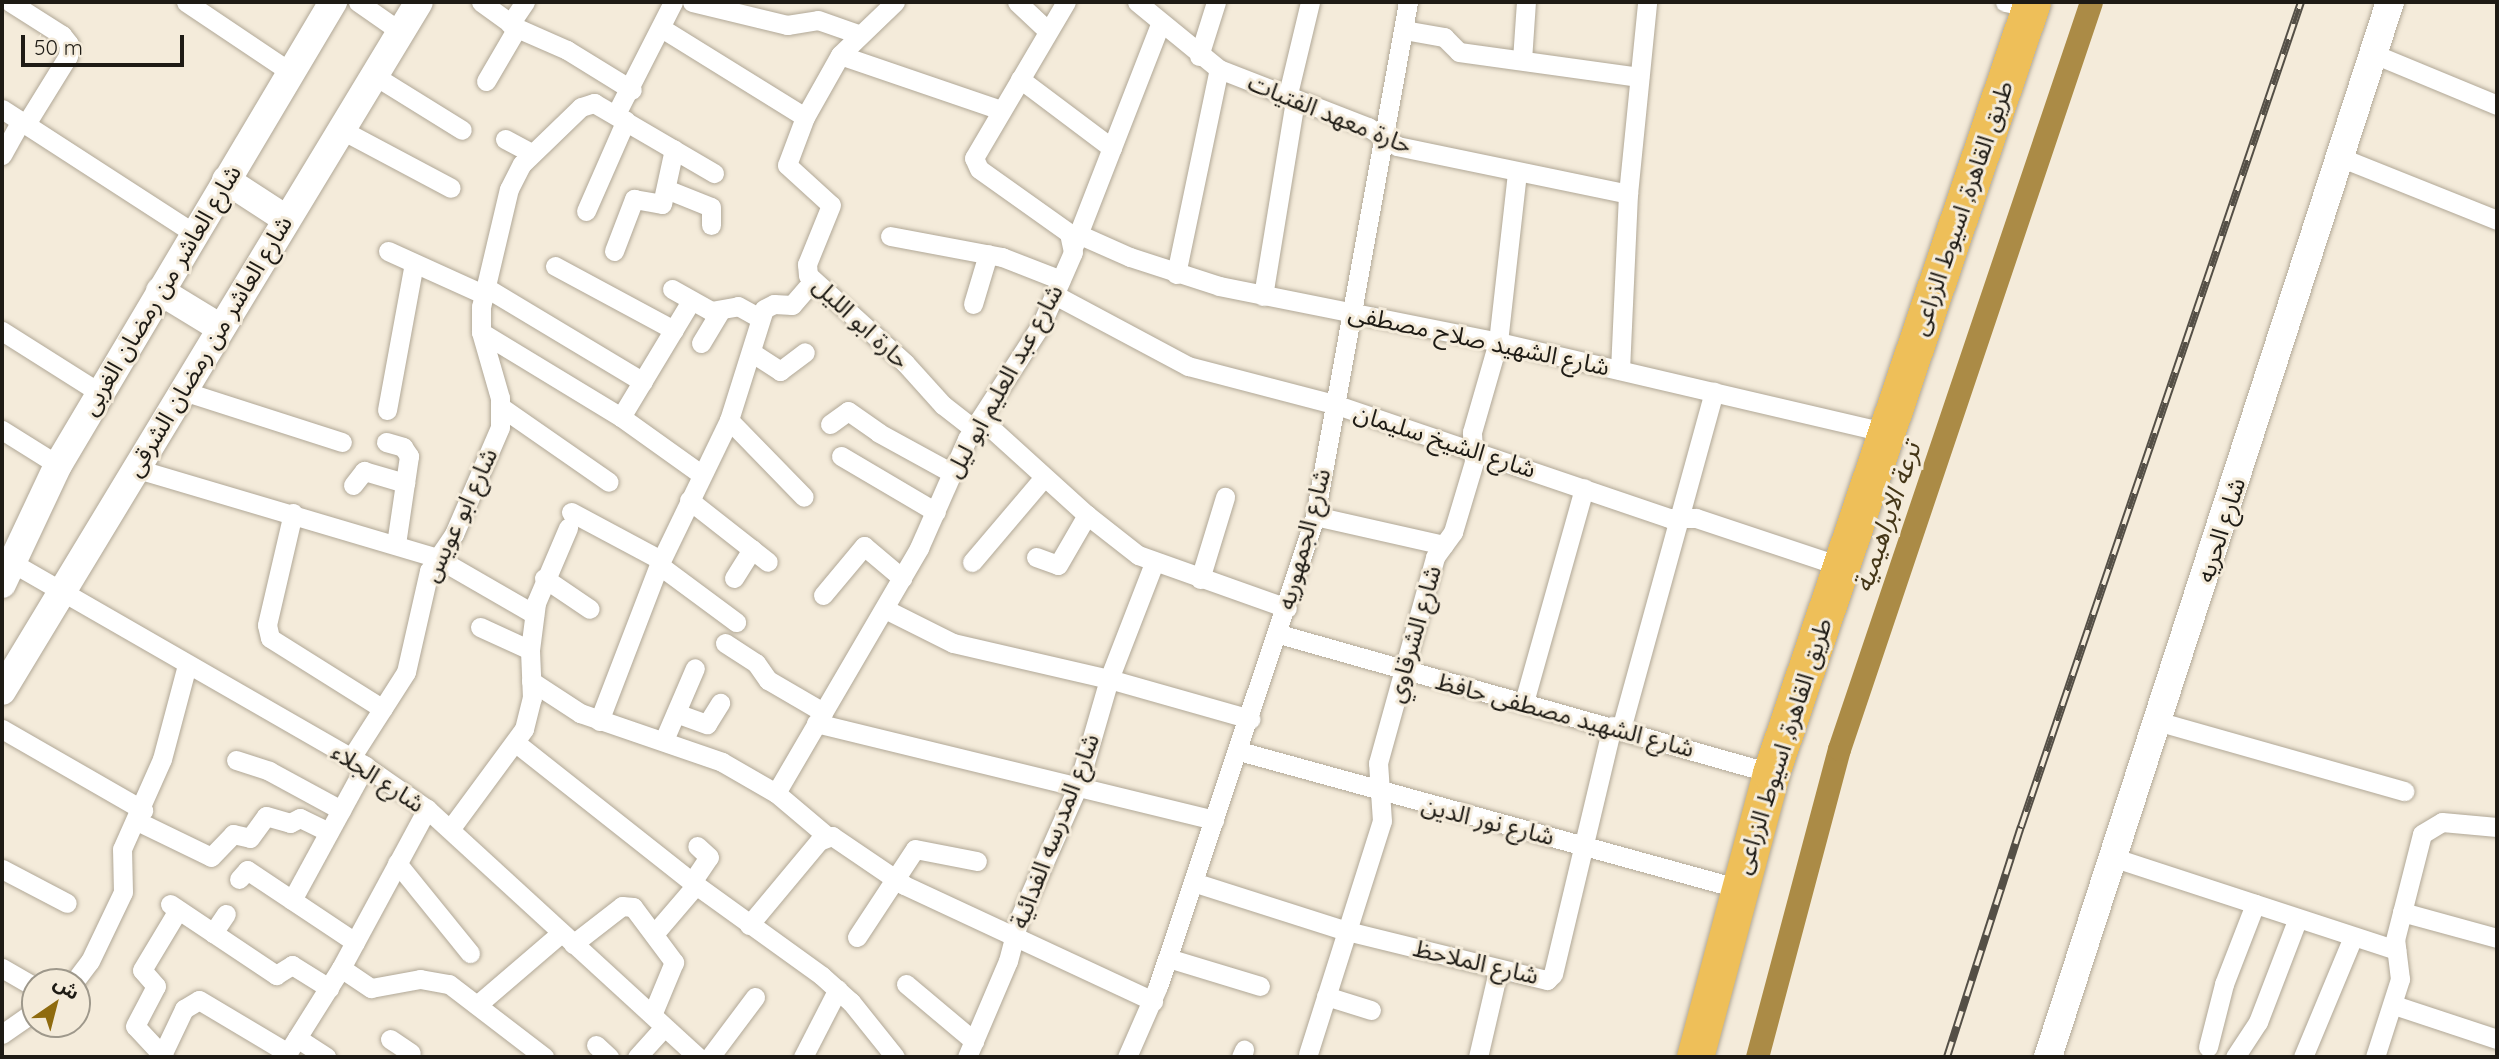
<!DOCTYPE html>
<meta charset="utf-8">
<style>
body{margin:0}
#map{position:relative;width:2499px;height:1059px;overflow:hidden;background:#f4ebda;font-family:Quicksand,"Noto Sans Arabic",sans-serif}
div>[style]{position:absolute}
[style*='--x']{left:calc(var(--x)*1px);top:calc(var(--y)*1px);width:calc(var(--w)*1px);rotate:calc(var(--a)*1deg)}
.canal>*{height:23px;margin:-11.5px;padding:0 11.5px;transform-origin:11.5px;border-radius:11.5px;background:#ab8b46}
.roads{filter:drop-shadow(0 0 2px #b1a897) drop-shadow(0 0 2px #b1a897)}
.street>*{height:19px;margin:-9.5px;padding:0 9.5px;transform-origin:9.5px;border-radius:9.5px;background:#fff}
.secondary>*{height:28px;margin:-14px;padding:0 14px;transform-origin:14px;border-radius:14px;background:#fff}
.highway>*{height:37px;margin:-18.5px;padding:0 18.5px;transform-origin:18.5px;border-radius:18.5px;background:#eebf59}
.rail>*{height:8px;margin-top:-4px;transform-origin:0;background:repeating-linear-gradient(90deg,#f4ebda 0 16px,#544f46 0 32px);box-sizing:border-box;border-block:2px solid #544f46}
span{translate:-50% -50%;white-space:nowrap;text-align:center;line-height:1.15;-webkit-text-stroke:6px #f4ebda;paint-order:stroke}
.street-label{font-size:24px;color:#1e1b15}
.water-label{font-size:26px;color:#443617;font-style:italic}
.frame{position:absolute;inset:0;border:4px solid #1e1b15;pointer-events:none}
.north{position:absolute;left:21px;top:968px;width:70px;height:70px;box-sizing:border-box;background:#f4ebda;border:2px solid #9e988b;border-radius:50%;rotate:35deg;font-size:19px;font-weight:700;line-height:28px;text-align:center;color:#1e1b15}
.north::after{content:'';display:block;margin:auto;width:24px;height:32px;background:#8f6b0f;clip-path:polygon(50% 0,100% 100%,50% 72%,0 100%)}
.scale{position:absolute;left:21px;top:35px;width:163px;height:32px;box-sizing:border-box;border:4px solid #1e1b15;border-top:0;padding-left:9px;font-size:21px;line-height:24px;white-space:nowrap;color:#1e1b15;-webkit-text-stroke:5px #f4ebda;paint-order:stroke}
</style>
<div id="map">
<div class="canal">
<i style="--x:1757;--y:1057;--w:319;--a:-75.1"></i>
<i style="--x:1839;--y:749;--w:788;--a:-71.36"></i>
</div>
<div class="roads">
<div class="street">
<i style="--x:10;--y:2;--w:62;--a:32.4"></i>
<i style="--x:62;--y:35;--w:11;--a:52"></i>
<i style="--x:69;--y:44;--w:12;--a:95"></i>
<i style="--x:68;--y:56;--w:80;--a:121.7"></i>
<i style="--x:186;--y:2;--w:125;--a:33.9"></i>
<i style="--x:358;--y:2;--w:52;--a:34.9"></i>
<i style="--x:481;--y:2;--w:44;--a:35.8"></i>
<i style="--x:517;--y:28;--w:55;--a:23.7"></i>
<i style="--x:567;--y:50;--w:76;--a:31.6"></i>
<i style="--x:692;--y:2;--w:98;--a:13.6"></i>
<i style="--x:787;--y:25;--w:31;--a:-9"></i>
<i style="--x:818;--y:20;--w:42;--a:19.3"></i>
<i style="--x:895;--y:2;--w:76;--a:136.1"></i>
<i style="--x:840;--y:55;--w:71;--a:119.4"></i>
<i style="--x:805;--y:117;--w:51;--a:110.6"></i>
<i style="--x:787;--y:165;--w:59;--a:42.3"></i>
<i style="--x:831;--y:205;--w:64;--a:112.1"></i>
<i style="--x:807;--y:264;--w:11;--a:85"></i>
<i style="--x:808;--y:275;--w:131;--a:42.2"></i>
<i style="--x:905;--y:363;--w:57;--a:47.9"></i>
<i style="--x:943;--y:405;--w:39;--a:38"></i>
<i style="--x:1017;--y:2;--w:42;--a:43.1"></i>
<i style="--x:1137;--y:2;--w:106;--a:39.3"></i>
<i style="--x:1219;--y:69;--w:160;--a:21.3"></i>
<i style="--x:1368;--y:127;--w:35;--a:33"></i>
<i style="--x:1397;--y:146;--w:236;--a:11.7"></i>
<i style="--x:2005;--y:2;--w:26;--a:11"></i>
<i style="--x:510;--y:24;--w:27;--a:-56"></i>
<i style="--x:663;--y:29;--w:167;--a:31.8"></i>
<i style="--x:1404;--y:30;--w:41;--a:9.9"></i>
<i style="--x:1444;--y:37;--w:21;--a:45"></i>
<i style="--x:1459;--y:52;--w:182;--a:7.9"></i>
<i style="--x:2374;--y:54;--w:133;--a:22.5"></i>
<i style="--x:840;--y:55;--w:170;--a:18.9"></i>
<i style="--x:1199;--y:56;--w:57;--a:-72.5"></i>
<i style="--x:1522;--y:60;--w:58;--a:-86.1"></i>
<i style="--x:375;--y:76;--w:102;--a:31.8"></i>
<i style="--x:1020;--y:79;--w:115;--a:36.9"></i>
<i style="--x:486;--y:81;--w:61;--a:-59.7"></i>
<i style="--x:1287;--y:98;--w:99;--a:-76.5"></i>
<i style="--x:2;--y:109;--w:230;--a:32.9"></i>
<i style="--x:616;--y:114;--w:126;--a:-63"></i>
<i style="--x:342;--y:130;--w:123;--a:28"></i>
<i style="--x:505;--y:139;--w:30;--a:28"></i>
<i style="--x:2;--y:155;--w:39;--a:-61"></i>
<i style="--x:2342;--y:158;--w:167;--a:21.8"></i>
<i style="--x:666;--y:189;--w:48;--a:21.8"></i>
<i style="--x:711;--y:207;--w:18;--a:90"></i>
<i style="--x:586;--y:211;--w:99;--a:-66.3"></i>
<i style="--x:1078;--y:234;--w:57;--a:23.9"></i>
<i style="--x:1130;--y:257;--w:94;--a:18"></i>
<i style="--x:1219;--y:286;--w:285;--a:11.3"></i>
<i style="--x:1498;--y:342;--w:397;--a:13.1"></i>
<i style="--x:890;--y:236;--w:114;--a:10.6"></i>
<i style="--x:1002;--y:257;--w:63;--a:21.3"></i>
<i style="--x:1074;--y:245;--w:239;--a:-68.7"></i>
<i style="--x:388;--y:251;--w:104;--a:24.4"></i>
<i style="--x:614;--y:251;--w:56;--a:-69"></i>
<i style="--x:634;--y:199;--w:28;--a:10"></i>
<i style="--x:662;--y:204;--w:56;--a:-77.7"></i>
<i style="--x:555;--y:266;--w:135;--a:28.3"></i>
<i style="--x:1176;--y:274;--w:209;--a:-78.2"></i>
<i style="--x:485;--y:287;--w:184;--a:31"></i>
<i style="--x:672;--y:289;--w:45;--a:29.4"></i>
<i style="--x:711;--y:311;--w:27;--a:-10"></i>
<i style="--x:738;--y:306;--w:25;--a:29"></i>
<i style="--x:1055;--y:295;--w:151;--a:28.1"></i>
<i style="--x:1188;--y:366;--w:151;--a:14.6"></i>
<i style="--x:1334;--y:404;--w:354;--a:18.8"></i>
<i style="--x:1669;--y:518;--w:27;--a:0"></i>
<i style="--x:1696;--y:518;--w:155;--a:18.4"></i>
<i style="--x:1263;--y:296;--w:198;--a:-80.7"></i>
<i style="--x:973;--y:304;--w:52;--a:-73.3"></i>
<i style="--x:2;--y:331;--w:116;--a:32.3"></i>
<i style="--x:481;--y:332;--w:164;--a:31.3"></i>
<i style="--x:621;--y:417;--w:98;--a:35.5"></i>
<i style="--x:701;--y:343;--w:37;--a:-59"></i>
<i style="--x:751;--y:352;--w:35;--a:33"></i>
<i style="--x:780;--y:371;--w:31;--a:-37"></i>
<i style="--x:1620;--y:370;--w:176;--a:-87.4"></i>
<i style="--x:1628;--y:194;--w:193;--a:-84.3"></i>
<i style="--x:180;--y:390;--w:170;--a:17.8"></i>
<i style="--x:501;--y:407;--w:131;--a:34.8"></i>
<i style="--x:387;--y:410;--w:149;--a:-79.6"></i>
<i style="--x:621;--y:417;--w:135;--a:-58.9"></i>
<i style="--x:981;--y:419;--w:143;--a:42.2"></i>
<i style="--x:1087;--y:515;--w:65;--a:38.1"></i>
<i style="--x:1138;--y:555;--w:158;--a:19.6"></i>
<i style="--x:729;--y:420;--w:107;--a:45.8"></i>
<i style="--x:830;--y:424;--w:22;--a:-36"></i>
<i style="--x:848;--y:411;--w:38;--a:35"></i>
<i style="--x:879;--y:433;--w:83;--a:28.7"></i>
<i style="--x:2;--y:430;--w:66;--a:32"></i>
<i style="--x:386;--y:442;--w:18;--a:16"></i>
<i style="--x:403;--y:447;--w:11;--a:56"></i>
<i style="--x:409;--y:456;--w:89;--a:98.4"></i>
<i style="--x:841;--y:456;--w:110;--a:30.5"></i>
<i style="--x:134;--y:468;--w:316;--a:16.5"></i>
<i style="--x:437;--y:558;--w:112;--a:30"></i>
<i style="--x:353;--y:485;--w:18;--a:-52"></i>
<i style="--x:364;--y:471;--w:43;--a:16.3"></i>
<i style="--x:689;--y:500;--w:100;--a:38.1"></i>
<i style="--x:571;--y:512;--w:102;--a:28.1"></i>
<i style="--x:293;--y:513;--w:115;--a:103.1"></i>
<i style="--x:267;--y:625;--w:13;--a:77"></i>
<i style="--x:270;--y:638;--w:133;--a:32.1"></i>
<i style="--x:1315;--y:516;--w:132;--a:12.7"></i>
<i style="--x:1036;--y:557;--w:23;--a:20"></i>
<i style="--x:1058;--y:565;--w:58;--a:-59.9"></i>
<i style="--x:4;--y:558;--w:417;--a:29.9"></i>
<i style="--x:365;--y:766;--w:75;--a:34.7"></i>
<i style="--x:427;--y:809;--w:367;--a:42.5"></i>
<i style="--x:972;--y:562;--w:111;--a:-49.7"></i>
<i style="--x:659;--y:565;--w:96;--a:36.5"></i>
<i style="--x:544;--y:578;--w:55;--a:34"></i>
<i style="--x:734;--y:578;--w:34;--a:-58"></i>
<i style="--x:1200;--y:579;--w:86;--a:-73"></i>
<i style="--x:823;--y:595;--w:64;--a:-50.1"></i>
<i style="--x:864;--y:546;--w:50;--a:40.1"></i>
<i style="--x:885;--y:609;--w:76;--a:26.6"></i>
<i style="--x:953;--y:643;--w:160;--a:13"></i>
<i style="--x:1109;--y:679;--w:147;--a:15.8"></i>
<i style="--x:480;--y:627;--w:55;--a:24.7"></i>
<i style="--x:1279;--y:634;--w:511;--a:15.78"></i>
<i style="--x:725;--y:643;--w:37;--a:33"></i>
<i style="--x:756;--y:663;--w:21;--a:55"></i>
<i style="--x:768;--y:680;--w:64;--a:30.2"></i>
<i style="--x:531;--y:681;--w:59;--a:33.1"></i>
<i style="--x:580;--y:713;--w:150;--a:19"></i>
<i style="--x:722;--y:762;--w:62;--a:29.9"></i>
<i style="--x:776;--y:793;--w:67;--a:40.1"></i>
<i style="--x:1524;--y:702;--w:222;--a:-74.3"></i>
<i style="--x:676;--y:713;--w:33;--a:20"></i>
<i style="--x:707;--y:724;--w:25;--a:-58"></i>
<i style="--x:599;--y:721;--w:167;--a:-69"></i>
<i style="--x:659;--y:565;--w:161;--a:-64.2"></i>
<i style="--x:729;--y:420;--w:116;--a:-72.5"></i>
<i style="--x:764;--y:309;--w:11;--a:-27"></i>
<i style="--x:774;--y:304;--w:18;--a:3"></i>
<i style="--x:792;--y:305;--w:32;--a:-49"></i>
<i style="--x:2160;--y:722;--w:254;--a:15.8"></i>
<i style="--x:816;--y:723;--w:410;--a:13.7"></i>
<i style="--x:2;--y:729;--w:163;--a:29.9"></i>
<i style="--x:1621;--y:729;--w:350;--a:-74.6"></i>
<i style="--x:664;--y:740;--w:78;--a:-66.7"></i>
<i style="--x:516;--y:743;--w:229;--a:38.3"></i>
<i style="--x:696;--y:885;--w:155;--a:35.8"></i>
<i style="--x:822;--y:976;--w:39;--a:42"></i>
<i style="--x:851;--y:1002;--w:70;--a:51.3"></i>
<i style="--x:1239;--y:751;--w:517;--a:15.38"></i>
<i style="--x:351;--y:758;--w:102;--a:-57.4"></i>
<i style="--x:406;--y:672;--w:104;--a:-77.2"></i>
<i style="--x:429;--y:571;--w:45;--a:-56"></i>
<i style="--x:454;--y:534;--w:116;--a:-66.7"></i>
<i style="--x:500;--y:427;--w:29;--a:-90"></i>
<i style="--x:500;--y:398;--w:69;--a:-106.1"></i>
<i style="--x:481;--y:332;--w:25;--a:-90"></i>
<i style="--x:481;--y:307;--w:121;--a:-76.7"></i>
<i style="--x:509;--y:189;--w:28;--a:-63"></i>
<i style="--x:522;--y:164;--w:82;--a:-44"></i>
<i style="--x:581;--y:107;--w:14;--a:-17"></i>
<i style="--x:594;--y:103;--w:139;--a:30.3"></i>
<i style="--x:236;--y:760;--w:35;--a:18"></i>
<i style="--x:269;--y:771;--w:82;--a:28.4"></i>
<i style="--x:776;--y:793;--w:284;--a:-59.7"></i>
<i style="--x:919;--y:548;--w:119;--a:-66.2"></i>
<i style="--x:967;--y:439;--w:138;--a:-57.1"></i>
<i style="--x:1042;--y:323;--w:77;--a:-66.4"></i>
<i style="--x:1073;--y:252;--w:19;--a:-102"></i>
<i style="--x:1069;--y:233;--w:110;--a:-144.6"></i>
<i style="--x:979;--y:169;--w:12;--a:-114"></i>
<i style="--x:974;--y:158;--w:181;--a:-59.5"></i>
<i style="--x:137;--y:821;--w:82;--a:25.9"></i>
<i style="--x:211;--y:857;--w:32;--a:-46"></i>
<i style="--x:233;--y:834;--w:17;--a:13"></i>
<i style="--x:250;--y:838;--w:27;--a:-54"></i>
<i style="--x:266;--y:816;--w:25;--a:16"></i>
<i style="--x:290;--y:823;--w:11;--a:-27"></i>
<i style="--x:300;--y:818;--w:32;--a:26"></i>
<i style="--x:451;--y:828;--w:123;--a:-53.6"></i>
<i style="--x:524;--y:729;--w:32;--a:-76"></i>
<i style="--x:532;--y:698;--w:48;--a:-92.4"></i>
<i style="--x:530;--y:650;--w:47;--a:-82.7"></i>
<i style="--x:536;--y:603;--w:82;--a:-66.9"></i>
<i style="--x:2115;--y:858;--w:296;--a:18.1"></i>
<i style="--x:397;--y:863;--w:116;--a:51"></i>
<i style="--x:2;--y:869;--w:73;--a:27.6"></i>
<i style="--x:239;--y:879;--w:12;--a:-48"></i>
<i style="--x:247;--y:870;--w:130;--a:33.7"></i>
<i style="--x:692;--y:882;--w:30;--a:-56"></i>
<i style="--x:709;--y:857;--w:16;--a:-137"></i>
<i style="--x:1193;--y:882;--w:162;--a:17.7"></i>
<i style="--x:1347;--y:931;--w:206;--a:13.8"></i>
<i style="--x:1547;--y:980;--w:8;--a:-45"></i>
<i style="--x:1553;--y:974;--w:255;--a:-76.6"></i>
<i style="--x:292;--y:900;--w:153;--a:-61.4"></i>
<i style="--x:170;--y:904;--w:128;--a:33.8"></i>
<i style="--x:276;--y:975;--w:19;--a:-32"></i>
<i style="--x:292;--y:965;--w:44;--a:31.9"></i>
<i style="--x:2402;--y:912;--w:98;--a:15.3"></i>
<i style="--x:749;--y:925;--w:109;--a:-50.2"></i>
<i style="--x:819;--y:841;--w:14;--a:-21"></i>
<i style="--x:832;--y:836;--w:87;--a:34.2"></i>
<i style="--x:904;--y:885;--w:275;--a:25"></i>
<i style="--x:213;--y:933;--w:23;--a:-56"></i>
<i style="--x:654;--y:934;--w:65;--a:-49.4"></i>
<i style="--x:857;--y:937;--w:105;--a:-56.6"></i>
<i style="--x:915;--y:849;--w:63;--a:11"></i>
<i style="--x:573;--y:944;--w:62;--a:-37.8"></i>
<i style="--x:622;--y:906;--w:11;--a:5"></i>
<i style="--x:633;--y:907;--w:69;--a:53.3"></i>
<i style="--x:674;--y:962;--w:57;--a:112.5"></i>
<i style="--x:1168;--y:958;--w:96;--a:16.9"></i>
<i style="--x:2;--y:968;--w:38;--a:30"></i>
<i style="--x:341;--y:968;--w:36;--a:34"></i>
<i style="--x:371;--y:988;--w:50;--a:-10.4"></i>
<i style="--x:420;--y:979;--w:29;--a:10"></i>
<i style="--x:449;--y:984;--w:120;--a:37.5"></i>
<i style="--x:74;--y:982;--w:26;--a:-53"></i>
<i style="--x:90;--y:961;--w:76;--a:-64.4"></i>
<i style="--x:123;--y:892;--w:43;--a:-91.3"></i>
<i style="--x:122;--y:849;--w:98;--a:-66"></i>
<i style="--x:162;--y:759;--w:97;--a:-75.1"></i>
<i style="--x:906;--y:984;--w:89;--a:40"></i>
<i style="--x:1326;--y:996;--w:47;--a:17.3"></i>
<i style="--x:477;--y:1005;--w:111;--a:-40.6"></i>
<i style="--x:2394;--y:1005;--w:108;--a:18.3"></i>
<i style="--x:2;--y:1034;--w:40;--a:-34.9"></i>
<i style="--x:297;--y:1038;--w:35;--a:33"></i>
<i style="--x:390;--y:1039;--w:25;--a:34"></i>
<i style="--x:596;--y:1045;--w:18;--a:43"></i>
<i style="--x:2208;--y:1047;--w:65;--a:-75.7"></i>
<i style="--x:2224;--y:984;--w:86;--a:-68.8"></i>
<i style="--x:163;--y:1053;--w:49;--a:-64.5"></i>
<i style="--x:184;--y:1009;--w:17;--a:-31"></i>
<i style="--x:199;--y:1000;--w:104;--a:30.8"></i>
<i style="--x:1308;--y:1054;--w:244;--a:-72.4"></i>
<i style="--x:1382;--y:821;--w:58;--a:-93.9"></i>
<i style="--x:1378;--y:763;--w:214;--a:-74.5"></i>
<i style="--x:1435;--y:557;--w:31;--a:-54"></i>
<i style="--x:1453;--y:532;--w:73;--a:-73.3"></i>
<i style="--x:1474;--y:462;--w:30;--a:-94"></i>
<i style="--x:1472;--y:432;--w:94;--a:-73.9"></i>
<i style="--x:1498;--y:342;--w:170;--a:-83.6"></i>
<i style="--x:164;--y:1057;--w:42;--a:-133.1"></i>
<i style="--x:135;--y:1026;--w:45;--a:-62.3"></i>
<i style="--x:156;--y:986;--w:21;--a:-131"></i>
<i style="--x:142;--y:970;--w:70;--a:-59"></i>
<i style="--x:285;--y:1057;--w:105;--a:-57.8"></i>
<i style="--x:341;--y:968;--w:181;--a:-61.6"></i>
<i style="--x:637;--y:1057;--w:40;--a:-48"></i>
<i style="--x:710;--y:1057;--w:75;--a:-53.1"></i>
<i style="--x:803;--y:1057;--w:76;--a:-62.8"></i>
<i style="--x:967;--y:1057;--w:104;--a:-66.9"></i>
<i style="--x:1008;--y:961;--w:43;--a:-75.3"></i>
<i style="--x:1019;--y:919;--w:145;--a:-66.1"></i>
<i style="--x:1078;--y:786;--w:111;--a:-73.8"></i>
<i style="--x:1109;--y:679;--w:124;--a:-68.8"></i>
<i style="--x:1127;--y:1057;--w:77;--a:-66.4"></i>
<i style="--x:1158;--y:986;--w:496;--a:-71.5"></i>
<i style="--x:1315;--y:516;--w:522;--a:-79.74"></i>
<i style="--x:1241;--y:1057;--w:8;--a:-67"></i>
<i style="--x:1478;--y:1057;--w:88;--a:-76.9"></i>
<i style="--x:2235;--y:1057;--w:42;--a:-56.7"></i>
<i style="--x:2258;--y:1022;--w:111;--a:-69"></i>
<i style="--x:2303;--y:1057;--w:130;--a:-67.4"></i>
<i style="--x:2375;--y:1057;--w:82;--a:-72.2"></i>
<i style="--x:2400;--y:979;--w:39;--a:-97"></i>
<i style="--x:2395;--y:940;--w:109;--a:-75.7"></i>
<i style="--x:2422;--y:834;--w:23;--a:-31"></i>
<i style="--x:2442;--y:822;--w:55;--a:5.2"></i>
</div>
<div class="secondary">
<i style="--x:226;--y:180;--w:72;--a:33"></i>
<i style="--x:160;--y:291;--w:69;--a:31.4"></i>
<i style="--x:2;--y:584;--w:132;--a:-64.8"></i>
<i style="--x:58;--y:465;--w:539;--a:-59.29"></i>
<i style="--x:2;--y:691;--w:805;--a:-58.82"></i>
<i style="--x:2048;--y:1057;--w:1109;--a:-72.04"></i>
</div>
<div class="highway">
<i style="--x:1695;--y:1057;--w:294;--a:-75"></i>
<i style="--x:1771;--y:773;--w:814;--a:-71.3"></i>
</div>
</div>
<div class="rail">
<i style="--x:1947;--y:1057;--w:242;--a:-72.2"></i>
<i style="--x:2021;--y:827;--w:871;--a:-71.25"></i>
</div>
<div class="street-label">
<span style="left:1330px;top:114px;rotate:22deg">حارة معهد الفتيات</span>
<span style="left:1962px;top:208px;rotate:-71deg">طريق القاهرة, اسيوط الزراعى</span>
<span style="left:161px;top:290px;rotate:-59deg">شارع العاشر من رمضان الغربى</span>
<span style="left:861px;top:323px;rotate:43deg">حارة ابو الليل</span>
<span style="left:1479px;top:340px;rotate:12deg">شارع الشهيد صلاح مصطفى</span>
<span style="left:209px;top:346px;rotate:-59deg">شارع العاشر من رمضان الشرقى</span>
<span style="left:1004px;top:381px;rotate:-61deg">شارع عبد العليم ابو ليل</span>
<span style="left:1445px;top:441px;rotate:18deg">شارع الشيخ سليمان</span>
<span style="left:460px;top:515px;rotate:-65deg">شارع ابو عويس</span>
<span style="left:2221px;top:530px;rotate:-72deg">شارع الحريه</span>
<span style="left:1304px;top:539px;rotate:-75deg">شارع الجمهوريه</span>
<span style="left:1414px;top:634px;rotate:-74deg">شارع الشرقاوي</span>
<span style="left:1565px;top:715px;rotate:15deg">شارع الشهيد مصطفى حافظ</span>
<span style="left:1783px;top:746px;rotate:-72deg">طريق القاهرة, اسيوط الزراعى</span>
<span style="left:378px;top:778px;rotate:33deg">شارع الجلاء</span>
<span style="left:1488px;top:821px;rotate:14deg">شارع نور الدين</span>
<span style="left:1055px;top:831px;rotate:-69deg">شارع المدرسه الفدائية</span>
<span style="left:1476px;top:962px;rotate:13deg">شارع الملاحظ</span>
</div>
<div class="water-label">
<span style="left:1887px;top:517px;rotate:-71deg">ترعة الابراهيمية</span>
</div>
<div class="frame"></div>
<div class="north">ش</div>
<div class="scale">50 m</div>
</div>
